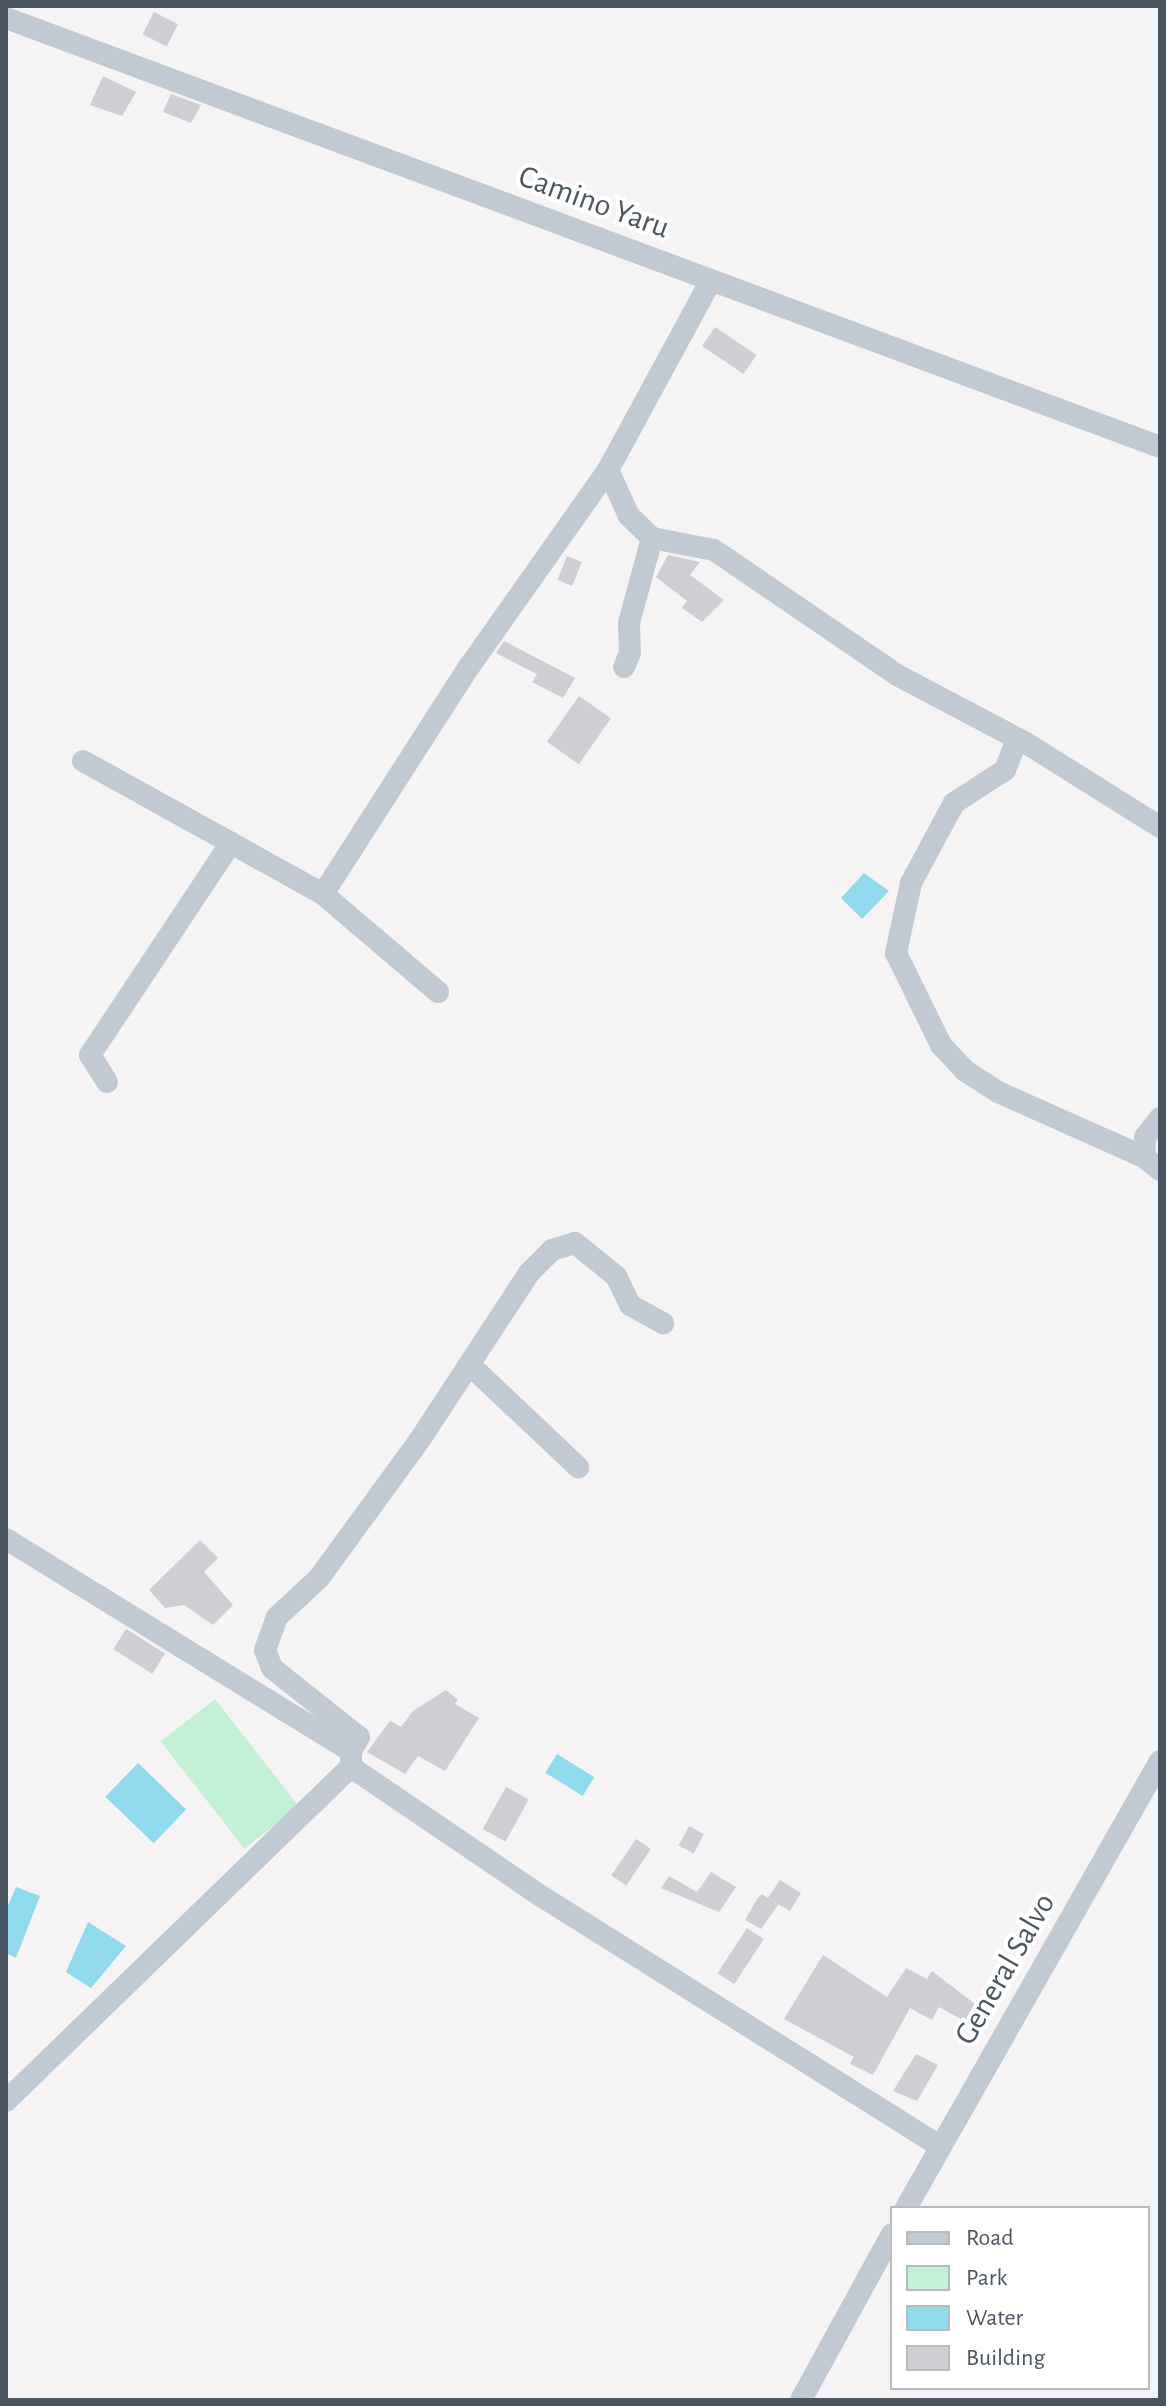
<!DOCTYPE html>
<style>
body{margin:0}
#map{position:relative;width:1166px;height:2406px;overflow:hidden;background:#f5f3f3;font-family:"Alegreya Sans",sans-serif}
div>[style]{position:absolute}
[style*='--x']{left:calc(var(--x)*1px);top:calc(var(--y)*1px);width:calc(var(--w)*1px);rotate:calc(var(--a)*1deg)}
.green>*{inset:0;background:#c3f1d5;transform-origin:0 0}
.water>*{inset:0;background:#90daee;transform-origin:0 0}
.building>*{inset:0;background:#cdcfd5;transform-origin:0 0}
.street>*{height:22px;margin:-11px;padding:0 11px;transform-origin:11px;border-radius:11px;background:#c1cad2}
span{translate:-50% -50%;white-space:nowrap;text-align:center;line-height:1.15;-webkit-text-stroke:8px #fff;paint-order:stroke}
.street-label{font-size:32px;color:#4a5661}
.frame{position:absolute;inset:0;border:8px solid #4a5661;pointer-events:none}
.legend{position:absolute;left:890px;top:2206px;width:260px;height:184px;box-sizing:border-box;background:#fff;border:2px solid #b7bbc0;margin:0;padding:10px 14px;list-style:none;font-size:24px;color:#4a5661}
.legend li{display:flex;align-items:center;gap:16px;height:40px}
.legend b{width:40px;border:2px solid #b7bbc0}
</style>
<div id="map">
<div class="green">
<i style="left:215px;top:1699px;width:136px;height:69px;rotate:52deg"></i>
</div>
<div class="water">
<i style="clip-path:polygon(864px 873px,889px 891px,862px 919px,841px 898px)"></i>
<i style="left:557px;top:1754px;width:44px;height:22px;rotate:32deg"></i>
<i style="left:138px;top:1763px;width:67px;height:47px;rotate:44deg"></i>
<i style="clip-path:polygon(16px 1887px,40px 1896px,16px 1958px,6px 1953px,6px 1910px)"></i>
<i style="clip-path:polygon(88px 1922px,126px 1946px,91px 1988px,66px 1972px)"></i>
</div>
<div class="building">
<i style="left:154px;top:12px;width:27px;height:25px;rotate:27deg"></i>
<i style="clip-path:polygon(103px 76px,136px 92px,122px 116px,90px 105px)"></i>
<i style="clip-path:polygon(171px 94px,201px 105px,191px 123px,163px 112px)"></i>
<i style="left:715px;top:327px;width:50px;height:23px;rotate:34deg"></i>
<i style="clip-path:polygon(668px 555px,700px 562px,690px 575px,724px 600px,702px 622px,682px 608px,687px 601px,656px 577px)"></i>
<i style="left:567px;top:556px;width:16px;height:26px;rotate:22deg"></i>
<i style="clip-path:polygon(504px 641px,575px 678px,563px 698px,532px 682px,537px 674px,496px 653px)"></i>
<i style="left:579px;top:696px;width:39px;height:56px;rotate:35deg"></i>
<i style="clip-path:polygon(200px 1540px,218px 1558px,204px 1572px,233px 1605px,213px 1625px,184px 1605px,165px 1608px,149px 1590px)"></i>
<i style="left:126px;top:1629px;width:46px;height:24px;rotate:32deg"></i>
<i style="clip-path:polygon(446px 1690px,458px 1700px,455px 1704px,479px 1718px,445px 1771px,418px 1756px,405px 1774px,367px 1752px,390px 1721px,401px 1727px,413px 1711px)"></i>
<i style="left:506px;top:1787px;width:26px;height:48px;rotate:29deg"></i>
<i style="left:689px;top:1826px;width:17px;height:22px;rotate:28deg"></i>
<i style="left:636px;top:1839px;width:18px;height:44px;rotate:34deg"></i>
<i style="clip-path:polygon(711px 1872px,736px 1887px,719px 1912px,661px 1888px,669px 1876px,697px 1892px)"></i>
<i style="clip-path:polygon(780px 1880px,801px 1893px,790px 1911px,774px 1902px,778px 1905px,761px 1929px,745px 1920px,757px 1899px,762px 1894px,768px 1898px)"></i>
<i style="left:747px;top:1928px;width:20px;height:54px;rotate:33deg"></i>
<i style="clip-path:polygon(823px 1955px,887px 1997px,906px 1968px,927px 1979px,932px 1971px,979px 2007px,968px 2023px,939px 2007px,932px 2020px,910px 2008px,873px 2075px,850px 2064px,854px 2057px,784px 2019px)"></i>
<i style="clip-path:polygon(916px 2054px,938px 2065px,917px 2101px,893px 2091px)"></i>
</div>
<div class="street">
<i style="--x:6;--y:18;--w:1231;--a:20.39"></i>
<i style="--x:652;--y:538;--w:63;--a:11"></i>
<i style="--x:714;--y:550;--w:222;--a:34.3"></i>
<i style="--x:897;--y:675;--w:146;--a:27.8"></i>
<i style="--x:1026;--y:743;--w:158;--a:32.1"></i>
<i style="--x:624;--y:667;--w:15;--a:-67"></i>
<i style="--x:630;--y:653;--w:30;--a:-92"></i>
<i style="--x:629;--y:623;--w:88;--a:-74.9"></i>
<i style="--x:652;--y:538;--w:32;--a:-136"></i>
<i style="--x:629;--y:516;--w:51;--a:-114.5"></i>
<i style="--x:608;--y:470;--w:216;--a:-61.5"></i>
<i style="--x:1017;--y:739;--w:33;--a:111"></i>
<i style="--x:1005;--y:770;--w:61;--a:147.1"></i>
<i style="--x:954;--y:803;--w:91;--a:118.3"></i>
<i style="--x:911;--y:883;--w:72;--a:102.1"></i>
<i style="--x:896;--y:953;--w:102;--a:63.9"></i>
<i style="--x:941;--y:1045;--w:34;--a:47"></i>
<i style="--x:964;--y:1070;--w:40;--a:32.9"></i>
<i style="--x:998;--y:1092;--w:160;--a:24"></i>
<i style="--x:83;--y:761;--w:274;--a:29"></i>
<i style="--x:438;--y:992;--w:151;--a:-139.6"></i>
<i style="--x:323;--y:894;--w:270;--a:-57.3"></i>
<i style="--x:469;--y:667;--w:241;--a:-54.8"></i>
<i style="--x:107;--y:1082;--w:32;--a:-122"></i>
<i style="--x:90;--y:1055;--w:255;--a:-56.4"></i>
<i style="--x:1160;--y:1118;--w:24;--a:128"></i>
<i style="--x:1145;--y:1137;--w:20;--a:93"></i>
<i style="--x:1144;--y:1157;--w:21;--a:39"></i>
<i style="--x:470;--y:1365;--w:149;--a:43.4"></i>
<i style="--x:6;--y:1539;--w:405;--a:31.6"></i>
<i style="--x:351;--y:1751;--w:16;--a:90"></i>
<i style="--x:351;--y:1767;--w:230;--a:34.2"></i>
<i style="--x:541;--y:1896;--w:471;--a:32.1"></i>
<i style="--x:351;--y:1751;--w:16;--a:-60"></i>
<i style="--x:359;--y:1737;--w:111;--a:-141.6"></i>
<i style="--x:272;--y:1668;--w:19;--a:-111"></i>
<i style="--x:265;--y:1650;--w:35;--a:-70"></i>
<i style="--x:277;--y:1617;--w:57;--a:-42.9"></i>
<i style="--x:319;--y:1578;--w:173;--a:-53.9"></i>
<i style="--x:421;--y:1438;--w:197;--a:-56.8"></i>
<i style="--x:529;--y:1273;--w:33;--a:-45"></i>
<i style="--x:552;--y:1250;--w:24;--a:-17"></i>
<i style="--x:575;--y:1243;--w:53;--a:38.8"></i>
<i style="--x:616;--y:1276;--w:32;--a:64"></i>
<i style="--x:630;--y:1305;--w:38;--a:29"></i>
<i style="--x:6;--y:2101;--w:480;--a:-44.1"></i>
<i style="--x:906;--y:2208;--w:514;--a:-60.39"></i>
<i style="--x:801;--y:2400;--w:189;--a:-61.3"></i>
</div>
<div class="street-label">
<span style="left:594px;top:202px;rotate:20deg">Camino Yaru</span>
<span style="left:1005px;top:1969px;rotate:-60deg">General Salvo</span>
</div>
<div class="frame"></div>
<ul class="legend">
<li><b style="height:10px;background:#c1cad2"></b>Road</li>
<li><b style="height:22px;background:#c3f1d5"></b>Park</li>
<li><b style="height:22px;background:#90daee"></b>Water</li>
<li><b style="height:22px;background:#cdcfd5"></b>Building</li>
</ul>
</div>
